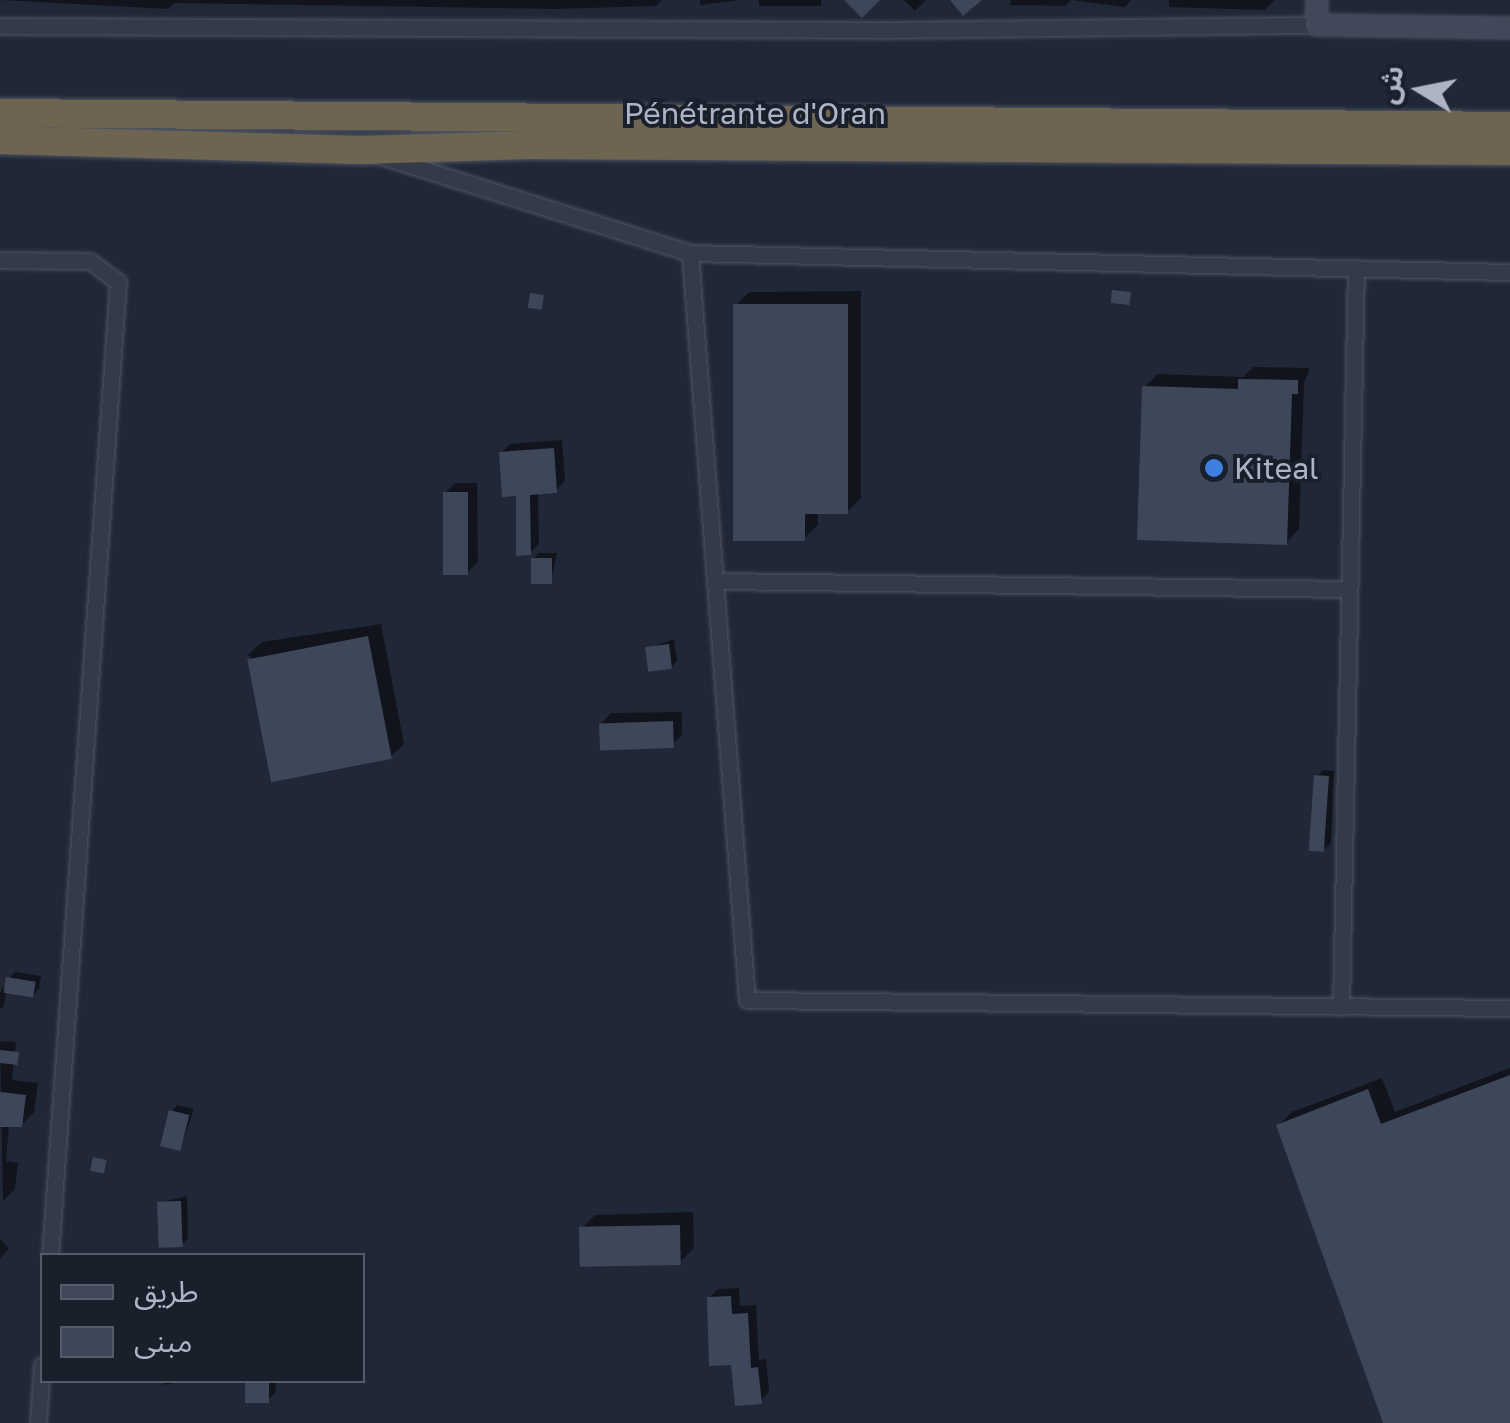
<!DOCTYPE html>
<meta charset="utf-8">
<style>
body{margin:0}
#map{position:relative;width:1510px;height:1423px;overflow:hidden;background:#202736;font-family:"Golos Text","Noto Sans Arabic",sans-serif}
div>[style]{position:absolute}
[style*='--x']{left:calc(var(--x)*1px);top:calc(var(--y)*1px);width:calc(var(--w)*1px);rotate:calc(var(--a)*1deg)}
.shadow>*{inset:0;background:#0007;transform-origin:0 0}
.building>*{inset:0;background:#3e4759;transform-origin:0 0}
.roads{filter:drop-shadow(0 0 2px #4e5462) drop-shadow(0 0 2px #4e5462)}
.street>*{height:15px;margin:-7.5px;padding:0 7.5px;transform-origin:7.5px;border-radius:7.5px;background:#343a47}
.secondary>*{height:20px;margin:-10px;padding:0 10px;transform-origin:10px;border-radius:10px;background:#42485a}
.highway>*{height:28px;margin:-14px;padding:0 14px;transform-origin:14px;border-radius:14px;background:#6d6551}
.dots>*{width:28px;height:28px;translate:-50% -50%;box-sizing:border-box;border:5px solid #191f2b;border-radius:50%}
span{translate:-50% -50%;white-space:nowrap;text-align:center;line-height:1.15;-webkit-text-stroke:8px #191f2b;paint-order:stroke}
.street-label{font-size:30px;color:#aeb4c4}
.poi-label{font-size:30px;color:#aeb4c4}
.left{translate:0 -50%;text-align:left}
.legend{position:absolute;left:40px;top:1253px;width:325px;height:130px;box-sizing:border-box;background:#191f2b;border:2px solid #555b68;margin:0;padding:12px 18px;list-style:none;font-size:30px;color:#aeb4c4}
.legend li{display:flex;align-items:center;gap:20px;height:50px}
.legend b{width:50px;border:2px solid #555b68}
.north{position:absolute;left:1370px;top:40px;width:100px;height:100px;-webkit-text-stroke:8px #191f2b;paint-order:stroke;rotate:280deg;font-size:28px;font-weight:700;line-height:40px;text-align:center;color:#aeb4c4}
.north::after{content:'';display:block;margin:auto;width:35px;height:45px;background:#aeb4c4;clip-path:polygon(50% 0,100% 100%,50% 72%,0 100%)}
</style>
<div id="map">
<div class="shadow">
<i style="clip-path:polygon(0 0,662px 0,656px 6px,554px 9px,174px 3px,168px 9px)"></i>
<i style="clip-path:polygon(700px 0,740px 0,700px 5px)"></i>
<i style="left:759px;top:0;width:62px;height:6px"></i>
<i style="clip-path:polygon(904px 0,926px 0,915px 11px)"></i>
<i style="clip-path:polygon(1011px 0,1131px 0,1125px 7px,1071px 0,1065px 6px,1010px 5px)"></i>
<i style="clip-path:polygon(1169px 0,1275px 0,1264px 10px,1169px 7px)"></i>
<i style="clip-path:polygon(861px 291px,861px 498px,847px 512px,818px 512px,818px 525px,804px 538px,736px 305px,749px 292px)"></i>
<i style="clip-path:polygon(1254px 367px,1310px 368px,1304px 384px,1299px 529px,1286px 543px,1144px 387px,1158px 374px,1243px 377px)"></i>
<i style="clip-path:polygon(562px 440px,565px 481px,556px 490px,538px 492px,539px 544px,530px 553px,518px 493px,501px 453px,510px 444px)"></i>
<i style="clip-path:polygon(455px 483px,477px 483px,478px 562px,468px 572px,445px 493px)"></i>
<i style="clip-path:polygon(539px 553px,557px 553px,551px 582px,533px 559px)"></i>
<i style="clip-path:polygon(381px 624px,404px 744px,390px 757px,248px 655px,262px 642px)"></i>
<i style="clip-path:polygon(674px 639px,677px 661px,671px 667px,648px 648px)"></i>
<i style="clip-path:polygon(682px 712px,682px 735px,672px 745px,602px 723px,611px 713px)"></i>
<i style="clip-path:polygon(1323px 770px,1334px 771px,1331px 843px,1325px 849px,1317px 776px)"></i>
<i style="clip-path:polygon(14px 972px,41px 976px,39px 989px,33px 995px,6px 991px,4px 1006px,0 1009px,0 993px)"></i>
<i style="clip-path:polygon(0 1041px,16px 1042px,12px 1080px,38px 1083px,34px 1112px,21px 1125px,9px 1124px,6px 1161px,18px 1163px,15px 1189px,3px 1201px)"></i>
<i style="clip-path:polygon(1510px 1068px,1510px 1423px,1386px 1423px,1278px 1126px,1292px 1112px,1382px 1078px,1395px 1112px)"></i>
<i style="clip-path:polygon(177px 1105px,194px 1109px,181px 1147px,171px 1112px)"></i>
<i style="clip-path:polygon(187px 1196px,188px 1238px,182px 1244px,160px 1203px)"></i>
<i style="clip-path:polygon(693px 1212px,694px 1248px,680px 1262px,581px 1229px,595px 1215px)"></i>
<i style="clip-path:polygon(0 1239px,9px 1249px,0 1258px)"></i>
<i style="clip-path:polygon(739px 1288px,740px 1306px,756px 1305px,759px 1360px,766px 1359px,769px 1392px,760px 1401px,733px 1363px,709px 1298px,718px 1289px)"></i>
<i style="clip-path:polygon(164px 1380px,188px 1380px,164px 1385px)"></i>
<i style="clip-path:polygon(248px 1380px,275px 1380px,276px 1392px,270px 1398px)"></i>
</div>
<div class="building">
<i style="clip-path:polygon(844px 0,880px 0,862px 18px)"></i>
<i style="clip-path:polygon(950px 0,982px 0,963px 16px)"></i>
<i style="left:1112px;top:290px;width:19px;height:13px;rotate:6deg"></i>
<i style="left:530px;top:293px;width:14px;height:15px;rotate:8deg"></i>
<i style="clip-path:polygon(733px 304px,848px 304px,848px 514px,805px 514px,805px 541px,733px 541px)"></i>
<i style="clip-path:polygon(1238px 379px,1298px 380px,1298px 394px,1292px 394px,1287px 545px,1137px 540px,1142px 386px,1238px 389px)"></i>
<i style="clip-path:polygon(554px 448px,557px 493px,530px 495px,531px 555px,516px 556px,516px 496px,502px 497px,499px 452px)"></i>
<i style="left:443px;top:492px;width:25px;height:83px"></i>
<i style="left:531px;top:558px;width:21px;height:26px"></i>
<i style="left:368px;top:636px;width:125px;height:123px;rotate:79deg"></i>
<i style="left:669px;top:644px;width:25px;height:24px;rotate:83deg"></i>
<i style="left:673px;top:721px;width:27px;height:74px;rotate:88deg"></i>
<i style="left:1314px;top:775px;width:15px;height:76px;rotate:4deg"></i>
<i style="left:6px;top:977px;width:30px;height:16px;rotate:9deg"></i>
<i style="left:0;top:1050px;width:19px;height:13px;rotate:6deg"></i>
<i style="clip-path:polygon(1510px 1075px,1510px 1423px,1383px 1423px,1276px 1125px,1368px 1089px,1381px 1124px)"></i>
<i style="clip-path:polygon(0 1092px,26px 1095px,22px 1127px,0 1127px)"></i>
<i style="left:169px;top:1110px;width:21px;height:37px;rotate:14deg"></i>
<i style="left:93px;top:1157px;width:14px;height:14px;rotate:12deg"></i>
<i style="left:181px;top:1201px;width:46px;height:24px;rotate:88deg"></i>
<i style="left:680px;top:1225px;width:40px;height:101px;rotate:89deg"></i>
<i style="clip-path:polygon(731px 1296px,732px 1314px,748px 1313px,751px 1368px,758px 1367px,762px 1404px,735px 1406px,731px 1365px,709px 1366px,707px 1297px)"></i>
<i style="left:245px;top:1380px;width:24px;height:23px"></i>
</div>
<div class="roads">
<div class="street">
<i style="--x:0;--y:26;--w:887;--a:0.26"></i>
<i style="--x:887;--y:30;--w:429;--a:-0.7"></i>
<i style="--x:384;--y:157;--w:321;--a:17.4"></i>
<i style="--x:690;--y:253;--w:820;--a:1.33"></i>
<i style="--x:690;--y:253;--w:749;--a:85.64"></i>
<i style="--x:747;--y:1000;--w:763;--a:0.6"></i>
<i style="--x:0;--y:260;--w:90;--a:0.6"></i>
<i style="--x:90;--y:261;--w:35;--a:37"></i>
<i style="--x:118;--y:282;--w:976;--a:93.99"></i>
<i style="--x:715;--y:581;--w:634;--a:0.72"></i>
<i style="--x:1341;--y:1007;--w:739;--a:-88.84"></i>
<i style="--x:38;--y:1423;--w:58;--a:-86.1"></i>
</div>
<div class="secondary">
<i style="--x:1317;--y:0;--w:25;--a:92"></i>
<i style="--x:1316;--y:25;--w:194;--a:0.9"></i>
</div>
<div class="highway">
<i style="--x:0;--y:113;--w:1510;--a:0.49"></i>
<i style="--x:0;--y:140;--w:361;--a:1.6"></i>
<i style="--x:361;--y:150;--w:168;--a:-1.7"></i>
<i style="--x:529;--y:145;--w:981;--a:0.35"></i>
</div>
</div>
<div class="dots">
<i style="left:1214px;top:468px;background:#3f7fe0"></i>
</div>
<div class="street-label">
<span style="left:755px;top:113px">Pénétrante d'Oran</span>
</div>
<div class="poi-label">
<span class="left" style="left:1234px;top:468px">Kiteal</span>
</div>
<ul class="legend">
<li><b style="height:12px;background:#42485a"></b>طريق</li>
<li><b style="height:28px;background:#3e4759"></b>مبنى</li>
</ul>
<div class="north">ش</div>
</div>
